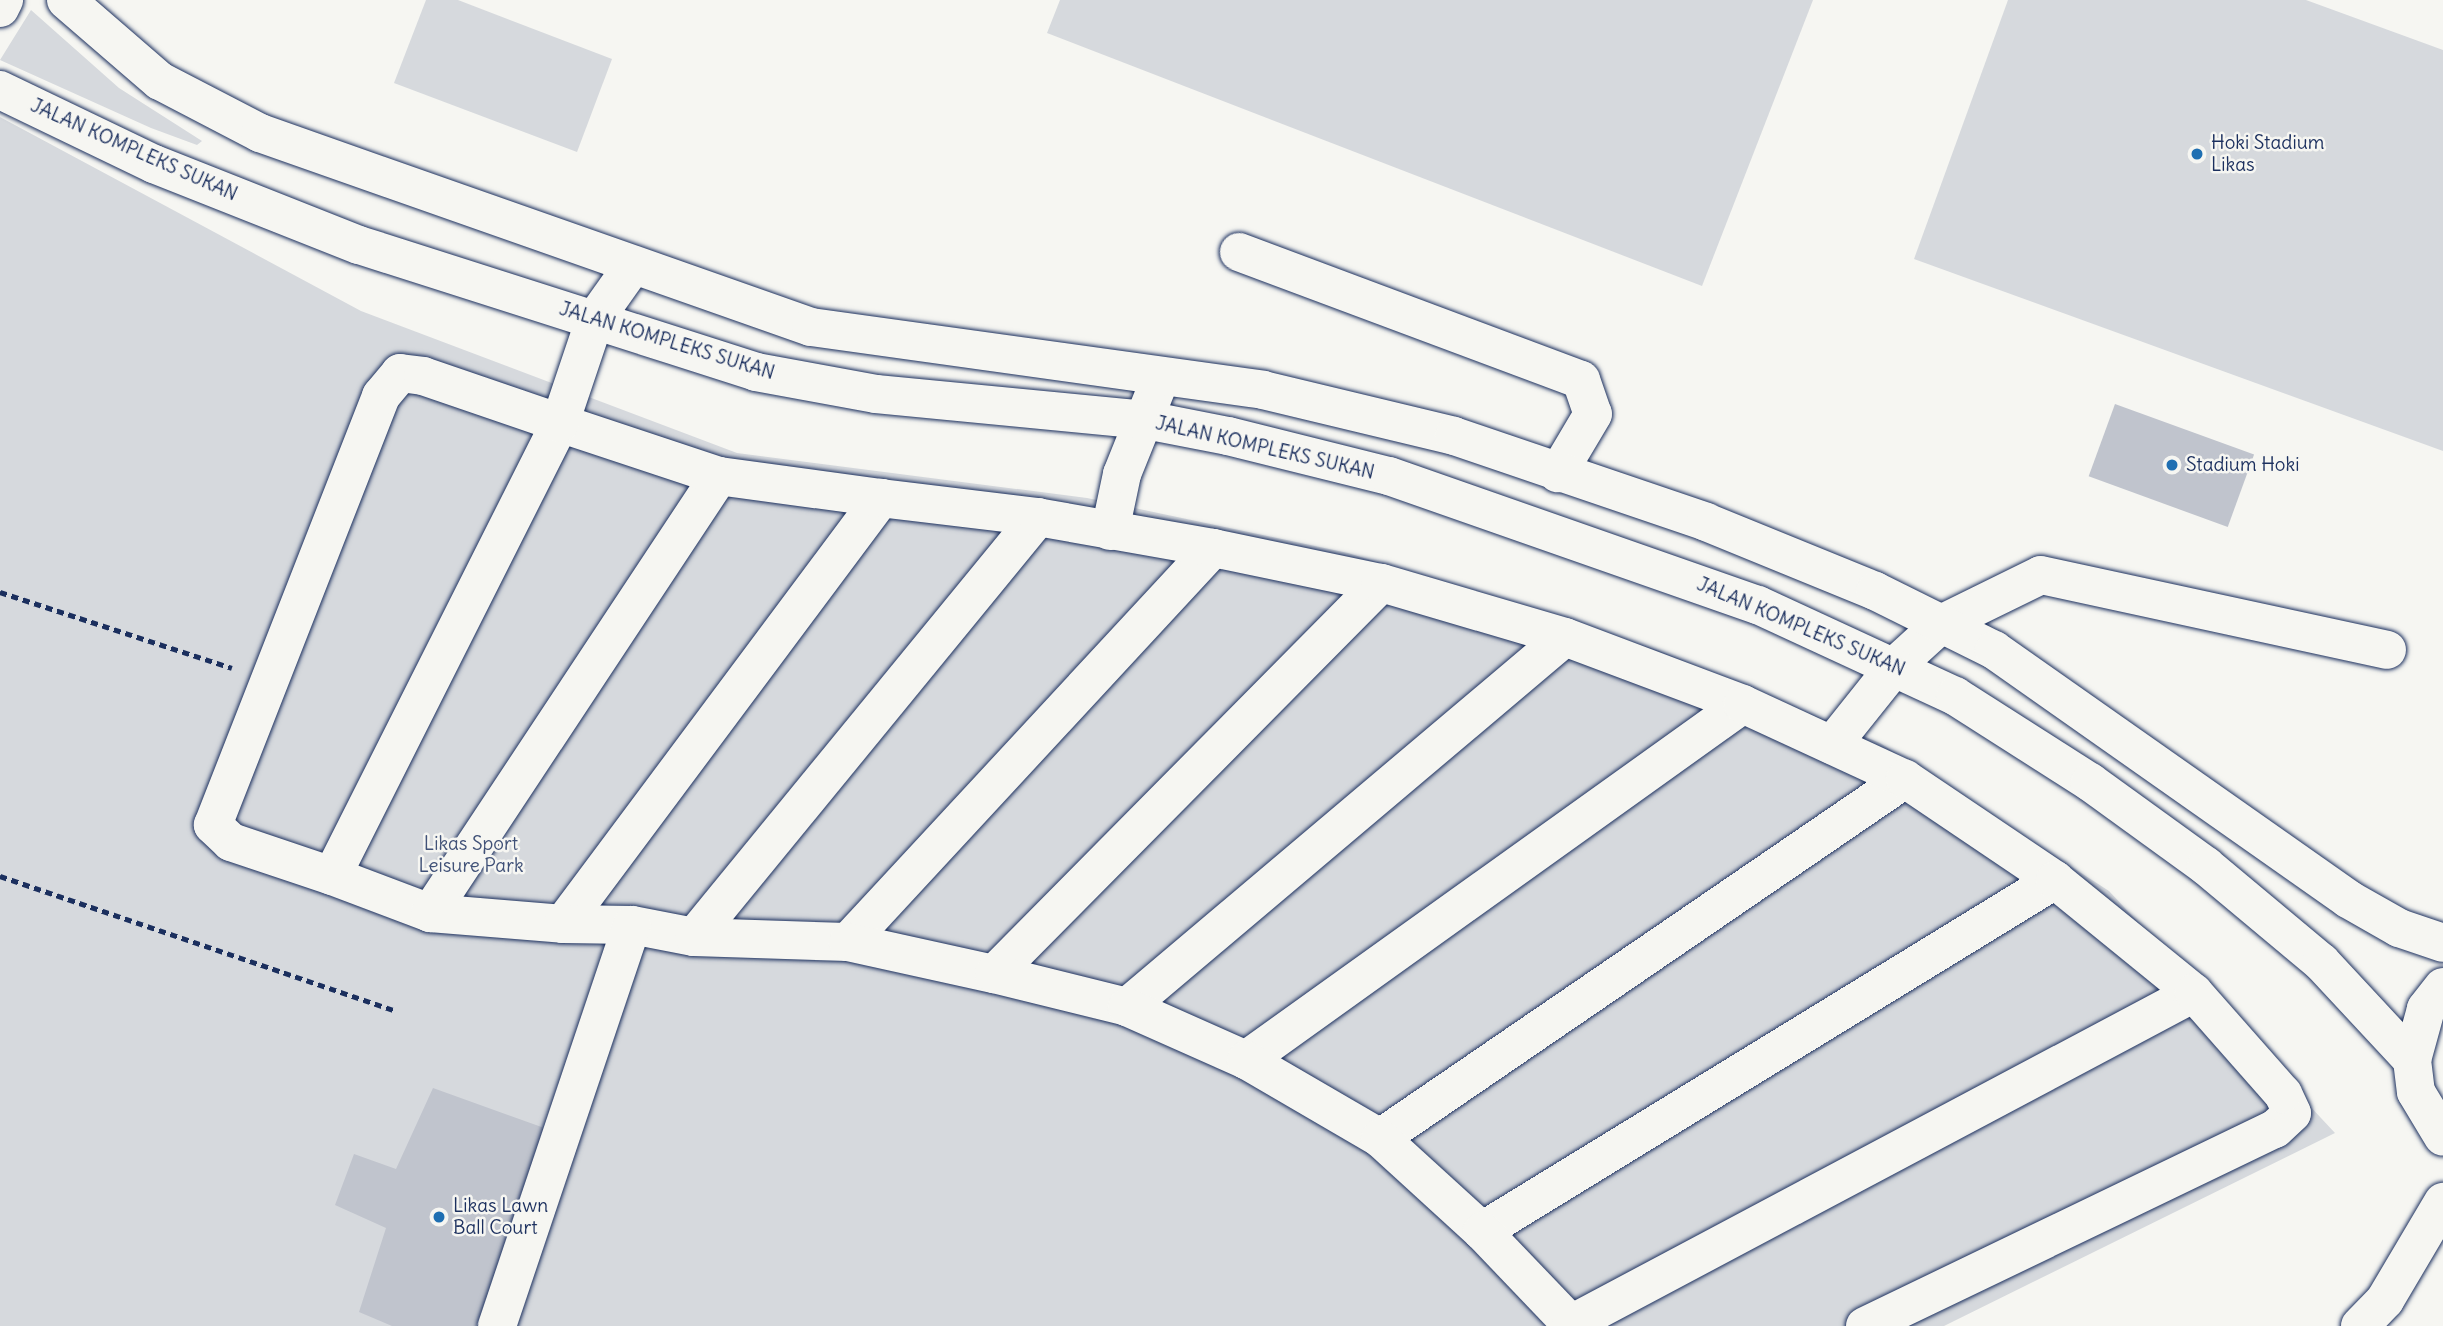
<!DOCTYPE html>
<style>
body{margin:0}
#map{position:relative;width:2443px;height:1326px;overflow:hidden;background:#f6f6f2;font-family:Delius,sans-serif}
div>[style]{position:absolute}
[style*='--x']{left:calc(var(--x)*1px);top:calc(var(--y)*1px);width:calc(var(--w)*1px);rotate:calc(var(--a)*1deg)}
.green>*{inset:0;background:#d6d9dd}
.building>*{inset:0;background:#c0c4cd;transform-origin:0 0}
.path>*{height:4.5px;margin-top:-2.25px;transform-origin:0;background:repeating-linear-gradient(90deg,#1b2f5e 0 7px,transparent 0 12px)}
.roads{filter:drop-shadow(0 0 2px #1b2f5e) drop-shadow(0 0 2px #1b2f5e)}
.minor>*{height:38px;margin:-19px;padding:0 19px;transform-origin:19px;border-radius:19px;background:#f6f6f2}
.major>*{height:38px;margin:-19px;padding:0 19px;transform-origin:19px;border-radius:19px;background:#f6f6f2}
.dots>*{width:19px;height:19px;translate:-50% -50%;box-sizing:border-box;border:4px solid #f6f6f2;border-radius:50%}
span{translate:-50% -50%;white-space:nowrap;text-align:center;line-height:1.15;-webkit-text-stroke:5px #f6f6f2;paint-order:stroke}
.poi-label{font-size:19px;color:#1b2f5e}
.left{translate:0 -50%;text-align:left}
.street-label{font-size:19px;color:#1b2f5e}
.park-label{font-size:19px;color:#405177}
</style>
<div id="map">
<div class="green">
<i style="clip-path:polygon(426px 0,458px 0,612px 59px,577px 152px,394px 83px)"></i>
<i style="clip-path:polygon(1060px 0,1813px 0,1702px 286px,1047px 33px)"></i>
<i style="clip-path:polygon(2008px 0,2306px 0,2443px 50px,2443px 451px,1914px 259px)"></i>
<i style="clip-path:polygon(31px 10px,119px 88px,202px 141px,197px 145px,151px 128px,0 60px)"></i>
<i style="clip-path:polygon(0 117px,361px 311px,737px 453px,1087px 498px,1348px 553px,1657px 650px,1880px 743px,2109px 891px,2335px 1133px,1944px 1326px,0 1326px)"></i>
</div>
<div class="building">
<i style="left:2115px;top:404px;width:148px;height:77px;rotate:20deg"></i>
<i style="clip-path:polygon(433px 1088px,550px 1130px,476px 1326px,392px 1326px,359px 1312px,386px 1228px,335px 1205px,354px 1154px,396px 1169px)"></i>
</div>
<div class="path">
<i style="--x:0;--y:592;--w:244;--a:18.1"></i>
<i style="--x:0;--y:876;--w:416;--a:18.8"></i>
</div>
<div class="roads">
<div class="minor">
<i style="--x:1239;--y:252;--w:365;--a:20.5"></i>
<i style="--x:1581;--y:380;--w:36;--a:71"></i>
<i style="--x:1593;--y:414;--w:69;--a:120.7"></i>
<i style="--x:1110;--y:531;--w:58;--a:-78.1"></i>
<i style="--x:1122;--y:474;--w:105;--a:-68.1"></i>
<i style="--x:1832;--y:745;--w:101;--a:-51.4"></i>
<i style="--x:1895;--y:666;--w:62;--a:-42.4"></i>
<i style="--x:1941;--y:624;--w:111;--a:-26.1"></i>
<i style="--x:2041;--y:575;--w:354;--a:12.2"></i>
<i style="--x:332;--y:876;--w:105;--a:20.7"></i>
<i style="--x:430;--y:913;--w:524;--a:-56.52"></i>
<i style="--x:719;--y:476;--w:168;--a:-161.6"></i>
<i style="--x:560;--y:423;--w:507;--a:116.72"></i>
<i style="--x:332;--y:876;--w:107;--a:-161.4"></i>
<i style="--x:231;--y:842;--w:25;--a:-137"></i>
<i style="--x:213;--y:825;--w:461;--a:-68.6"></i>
<i style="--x:381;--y:396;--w:30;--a:-50"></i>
<i style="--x:400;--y:373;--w:23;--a:7"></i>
<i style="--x:423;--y:376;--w:145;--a:18.9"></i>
<i style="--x:560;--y:423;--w:110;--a:-71.4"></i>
<i style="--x:595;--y:319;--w:64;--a:-54.6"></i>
<i style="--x:430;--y:913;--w:133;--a:4.7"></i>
<i style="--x:563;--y:924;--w:532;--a:-53.26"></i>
<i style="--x:881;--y:498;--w:163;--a:-172.3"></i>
<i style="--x:563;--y:924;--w:69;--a:0.8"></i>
<i style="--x:632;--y:925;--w:63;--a:11"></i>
<i style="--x:694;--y:937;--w:543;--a:-50.68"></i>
<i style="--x:1038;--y:517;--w:158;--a:-173.1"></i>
<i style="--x:694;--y:937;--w:154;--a:1.9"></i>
<i style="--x:848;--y:942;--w:537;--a:-47.19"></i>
<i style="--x:1213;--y:548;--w:178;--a:-170"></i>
<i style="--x:848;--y:942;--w:149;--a:12.4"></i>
<i style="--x:994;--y:974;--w:550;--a:-45.29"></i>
<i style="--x:1381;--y:583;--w:172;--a:-168.2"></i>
<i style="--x:994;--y:974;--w:137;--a:13.9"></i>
<i style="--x:1127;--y:1007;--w:573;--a:-40.19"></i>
<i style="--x:1565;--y:637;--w:192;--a:-163.6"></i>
<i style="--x:1127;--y:1007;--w:130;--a:24"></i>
<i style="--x:1246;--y:1060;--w:611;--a:-35.61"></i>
<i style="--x:1743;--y:704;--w:190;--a:-159.4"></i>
<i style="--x:1246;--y:1060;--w:155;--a:30.2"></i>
<i style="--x:1380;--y:1138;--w:636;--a:-34.36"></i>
<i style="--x:1905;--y:779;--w:179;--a:-155.2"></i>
<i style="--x:1380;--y:1138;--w:138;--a:42.4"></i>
<i style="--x:1482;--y:1231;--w:672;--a:-31.49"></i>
<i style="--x:2055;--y:880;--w:181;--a:-146"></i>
<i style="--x:1482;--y:1231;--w:129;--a:46.3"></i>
<i style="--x:1571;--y:1324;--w:705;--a:-27.98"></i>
<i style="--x:2194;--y:993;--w:179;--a:-140.9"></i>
<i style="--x:497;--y:1326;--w:423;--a:-71.4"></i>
<i style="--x:1865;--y:1326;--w:455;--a:-25.7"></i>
<i style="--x:2275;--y:1129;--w:23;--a:-43"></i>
<i style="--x:2292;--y:1113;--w:21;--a:-115"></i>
<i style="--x:2283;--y:1094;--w:135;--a:-131.4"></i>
<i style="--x:2360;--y:1326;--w:36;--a:-46"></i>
<i style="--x:2385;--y:1300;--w:114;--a:-59.4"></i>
</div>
<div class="major">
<i style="--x:66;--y:0;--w:124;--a:40.8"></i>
<i style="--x:160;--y:81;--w:113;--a:27.5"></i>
<i style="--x:260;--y:133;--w:584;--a:19.4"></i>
<i style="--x:811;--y:327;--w:456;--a:7.9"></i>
<i style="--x:1263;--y:390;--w:196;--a:13.5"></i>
<i style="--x:1454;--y:436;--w:266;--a:18.8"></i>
<i style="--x:1706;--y:522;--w:183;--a:22.2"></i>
<i style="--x:1875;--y:591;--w:133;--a:26.4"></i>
<i style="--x:1994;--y:650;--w:433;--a:35.1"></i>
<i style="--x:2348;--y:899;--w:59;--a:29.6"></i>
<i style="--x:2399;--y:928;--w:46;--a:18.8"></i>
<i style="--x:0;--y:8;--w:9;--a:-63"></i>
<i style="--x:0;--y:90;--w:171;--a:25.7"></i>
<i style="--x:154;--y:164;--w:220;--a:21.6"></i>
<i style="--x:359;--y:245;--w:417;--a:17.7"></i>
<i style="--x:756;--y:372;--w:122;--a:10.4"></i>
<i style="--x:876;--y:394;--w:271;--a:5.5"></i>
<i style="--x:1146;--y:420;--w:84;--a:11"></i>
<i style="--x:1228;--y:436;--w:166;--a:14"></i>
<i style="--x:1389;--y:476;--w:391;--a:19.3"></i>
<i style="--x:1758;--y:605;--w:217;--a:24.8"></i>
<i style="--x:1955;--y:696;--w:160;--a:32.5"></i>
<i style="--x:2090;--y:782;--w:143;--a:35.9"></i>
<i style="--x:2206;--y:866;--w:150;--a:39.9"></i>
<i style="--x:2321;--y:962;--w:134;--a:47.1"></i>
<i style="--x:2443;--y:987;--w:28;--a:128"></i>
<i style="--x:2426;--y:1009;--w:53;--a:105.4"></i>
<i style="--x:2412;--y:1060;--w:32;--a:83"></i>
<i style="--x:2416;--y:1092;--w:52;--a:59"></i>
</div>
</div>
<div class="dots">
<i style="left:2197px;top:154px;background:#1f6fb2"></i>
<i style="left:2172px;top:465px;background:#1f6fb2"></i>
<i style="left:439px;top:1217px;background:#1f6fb2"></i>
</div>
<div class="poi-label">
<span class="left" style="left:2211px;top:154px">Hoki Stadium<br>Likas</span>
<span class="left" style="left:2186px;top:465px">Stadium Hoki</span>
<span class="left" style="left:453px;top:1217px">Likas Lawn<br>Ball Court</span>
</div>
<div class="street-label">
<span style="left:134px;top:150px;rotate:24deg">JALAN KOMPLEKS SUKAN</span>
<span style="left:667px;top:341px;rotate:17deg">JALAN KOMPLEKS SUKAN</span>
<span style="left:1265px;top:448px;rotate:13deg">JALAN KOMPLEKS SUKAN</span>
<span style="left:1801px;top:627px;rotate:23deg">JALAN KOMPLEKS SUKAN</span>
</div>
<div class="park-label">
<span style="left:471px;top:855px">Likas Sport<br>Leisure Park</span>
</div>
</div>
